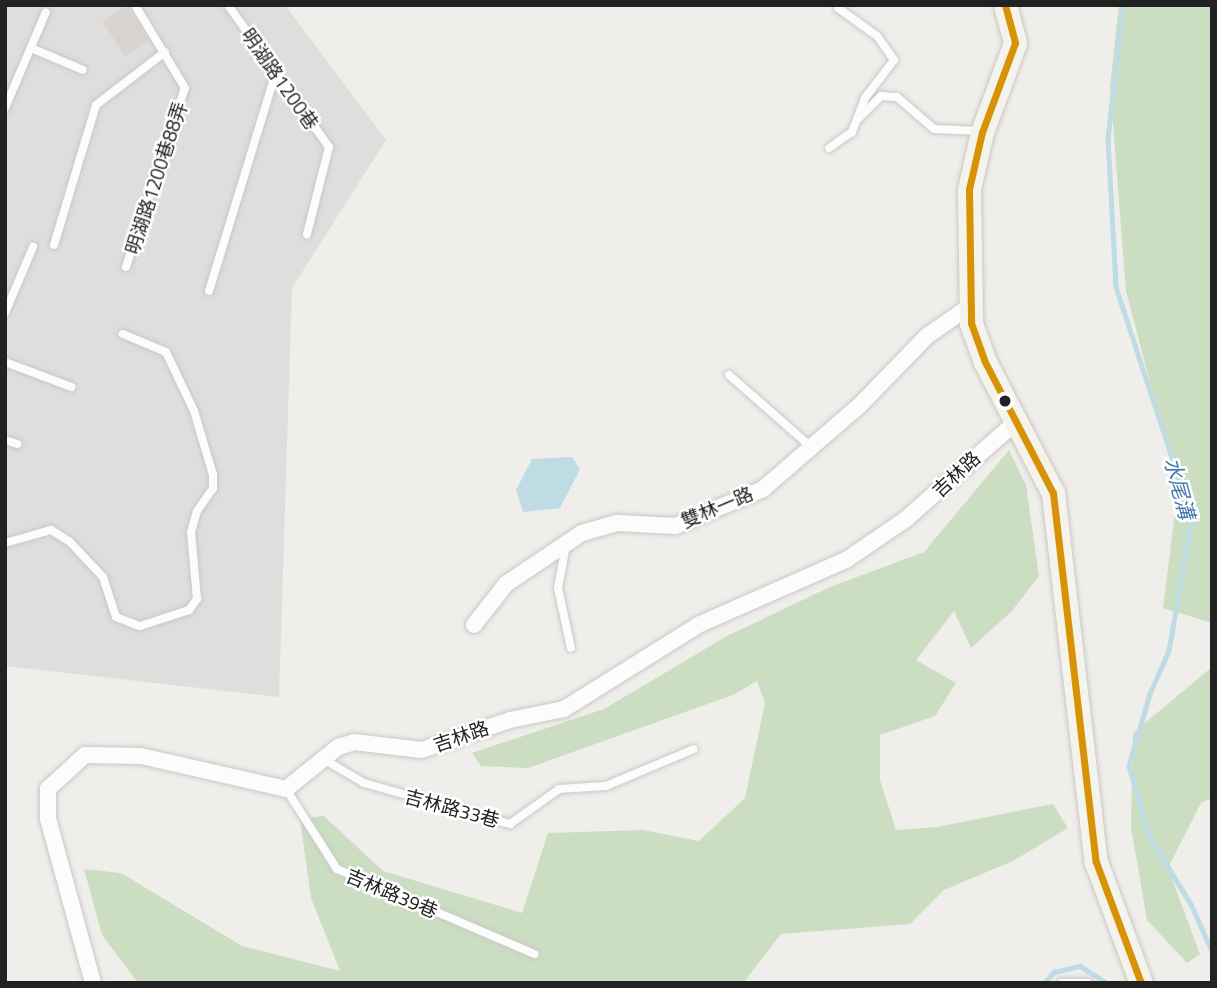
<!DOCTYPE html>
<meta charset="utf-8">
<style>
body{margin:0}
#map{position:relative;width:1217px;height:988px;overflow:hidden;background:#f0eeeb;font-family:"Titillium Web","Noto Sans TC",sans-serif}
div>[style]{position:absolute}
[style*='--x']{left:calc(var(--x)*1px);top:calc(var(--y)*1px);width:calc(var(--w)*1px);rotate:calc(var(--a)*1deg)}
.residential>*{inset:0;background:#dfdedc}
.forest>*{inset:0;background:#cbdec1}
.water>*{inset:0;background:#bfdbe3}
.stream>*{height:4.5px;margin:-2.25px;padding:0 2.25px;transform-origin:2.25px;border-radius:2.25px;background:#bfdbe3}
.building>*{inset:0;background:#d7d4d2;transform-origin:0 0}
.roads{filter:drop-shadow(0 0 2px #c9c8c7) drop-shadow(0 0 2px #c9c8c7)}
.lane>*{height:8px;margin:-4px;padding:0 4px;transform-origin:4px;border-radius:4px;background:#fdfcfc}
.street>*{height:16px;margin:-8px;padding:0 8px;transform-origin:8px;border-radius:8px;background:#fdfcfc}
.secondary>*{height:23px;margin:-11.5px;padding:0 11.5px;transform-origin:11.5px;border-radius:11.5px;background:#f4f4ed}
.bus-1>*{height:7px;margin:-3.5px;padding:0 3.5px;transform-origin:3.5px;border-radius:3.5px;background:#d79205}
.dots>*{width:19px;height:19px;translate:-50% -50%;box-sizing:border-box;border:4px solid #fff;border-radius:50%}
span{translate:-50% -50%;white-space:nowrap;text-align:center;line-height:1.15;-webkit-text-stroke:5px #fff;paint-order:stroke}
.street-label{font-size:19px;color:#222}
.water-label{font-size:21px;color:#4a7aab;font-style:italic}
.frame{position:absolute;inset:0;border:7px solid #222;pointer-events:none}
</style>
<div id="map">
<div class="residential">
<i style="clip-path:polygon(5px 5px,285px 5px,386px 140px,292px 288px,279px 697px,5px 666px)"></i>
</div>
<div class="forest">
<i style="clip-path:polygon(1119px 5px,1212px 5px,1212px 623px,1163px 608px,1178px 489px,1126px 291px,1110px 87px)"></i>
<i style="clip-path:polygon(1009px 450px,1026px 485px,1039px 576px,1012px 611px,971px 648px,954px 611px,916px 660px,956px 683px,935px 716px,880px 735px,880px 780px,896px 830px,937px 827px,1053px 804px,1068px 828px,1013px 861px,944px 890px,910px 924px,781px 934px,743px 983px,138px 983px,102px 935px,84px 869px,121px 873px,242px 946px,340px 971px,311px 898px,300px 819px,324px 816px,383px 871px,522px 913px,548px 833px,643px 830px,699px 841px,745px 798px,765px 703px,757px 681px,733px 695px,528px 768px,481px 766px,472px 753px,604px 709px,727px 636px,830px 587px,924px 552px)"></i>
<i style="clip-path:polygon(1212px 667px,1212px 798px,1201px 803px,1168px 868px,1200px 954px,1187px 963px,1147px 920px,1131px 827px,1133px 733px)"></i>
</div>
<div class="water">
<i style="clip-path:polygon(572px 457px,580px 469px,560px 508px,523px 512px,516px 490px,532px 459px)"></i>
</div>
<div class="stream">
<i style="--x:1123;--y:5;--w:134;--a:96.4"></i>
<i style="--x:1108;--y:138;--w:149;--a:86.9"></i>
<i style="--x:1116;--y:287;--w:243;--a:71.8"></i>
<i style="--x:1192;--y:518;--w:135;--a:99.8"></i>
<i style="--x:1169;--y:651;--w:47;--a:113.8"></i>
<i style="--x:1150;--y:694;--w:75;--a:106.3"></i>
<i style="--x:1129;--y:766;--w:73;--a:74.1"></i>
<i style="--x:1149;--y:836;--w:80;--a:58.3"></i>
<i style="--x:1191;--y:904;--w:51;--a:65.9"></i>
<i style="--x:1044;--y:983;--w:15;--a:-48"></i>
<i style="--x:1054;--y:972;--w:27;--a:-13"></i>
<i style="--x:1080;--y:966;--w:32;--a:32"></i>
</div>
<div class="building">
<i style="left:126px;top:6px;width:42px;height:28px;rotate:57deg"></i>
</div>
<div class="roads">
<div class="lane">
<i style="--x:228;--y:5;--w:174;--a:54.6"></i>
<i style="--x:329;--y:147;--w:90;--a:104.2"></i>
<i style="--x:31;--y:48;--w:56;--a:22.9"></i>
<i style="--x:5;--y:108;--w:104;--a:-66.9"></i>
<i style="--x:859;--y:118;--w:31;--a:-45"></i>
<i style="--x:881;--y:96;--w:16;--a:4"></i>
<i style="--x:897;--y:97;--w:49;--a:40.9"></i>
<i style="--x:934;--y:129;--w:45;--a:2.5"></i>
<i style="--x:829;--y:148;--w:28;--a:-35"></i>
<i style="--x:852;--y:132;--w:36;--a:-69"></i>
<i style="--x:865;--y:98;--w:48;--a:-52.7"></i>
<i style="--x:894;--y:60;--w:29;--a:-125"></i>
<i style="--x:877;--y:36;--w:48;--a:-144.3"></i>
<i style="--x:54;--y:245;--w:146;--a:-73.3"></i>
<i style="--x:96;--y:105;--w:87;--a:-37.5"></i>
<i style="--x:126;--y:267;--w:188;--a:-71.8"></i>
<i style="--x:185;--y:88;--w:97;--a:-121.1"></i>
<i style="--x:209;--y:291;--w:226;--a:-73"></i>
<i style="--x:5;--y:313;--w:72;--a:-67"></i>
<i style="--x:5;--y:362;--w:71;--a:20.7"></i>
<i style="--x:729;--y:375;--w:109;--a:41.3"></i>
<i style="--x:5;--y:440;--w:13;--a:18"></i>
<i style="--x:5;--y:543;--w:48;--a:-15.8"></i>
<i style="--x:51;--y:530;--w:22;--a:32"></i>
<i style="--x:70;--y:542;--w:48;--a:46.7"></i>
<i style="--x:103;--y:577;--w:42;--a:72"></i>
<i style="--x:116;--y:617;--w:26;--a:21"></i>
<i style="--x:140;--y:626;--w:52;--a:-18.1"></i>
<i style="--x:189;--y:610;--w:14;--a:-54"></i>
<i style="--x:197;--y:599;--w:67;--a:-95.1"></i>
<i style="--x:191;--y:532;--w:22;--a:-74"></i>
<i style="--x:197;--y:511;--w:28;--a:-55"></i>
<i style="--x:213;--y:488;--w:13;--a:-90"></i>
<i style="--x:213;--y:475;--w:67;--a:-106.5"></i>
<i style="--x:194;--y:411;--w:65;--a:-115.4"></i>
<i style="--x:166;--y:352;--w:47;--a:-157.3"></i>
<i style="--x:566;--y:545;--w:44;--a:100.5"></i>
<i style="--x:558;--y:588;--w:61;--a:77.8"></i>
<i style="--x:325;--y:760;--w:45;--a:30.5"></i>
<i style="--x:364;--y:783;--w:152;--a:15.7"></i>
<i style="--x:510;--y:824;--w:60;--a:-35.5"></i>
<i style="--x:559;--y:789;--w:47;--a:-3.7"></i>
<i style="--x:606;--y:786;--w:95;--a:-22.8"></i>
<i style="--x:286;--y:789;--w:95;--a:57.5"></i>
<i style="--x:337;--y:869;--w:215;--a:23.3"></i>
<i style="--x:1061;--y:983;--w:27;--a:0"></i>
</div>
<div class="street">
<i style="--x:474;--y:625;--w:52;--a:-52"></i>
<i style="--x:506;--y:584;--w:92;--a:-33.9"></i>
<i style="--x:582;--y:533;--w:37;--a:-16"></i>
<i style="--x:618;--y:523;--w:57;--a:3"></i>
<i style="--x:675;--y:526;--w:95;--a:-22.8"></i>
<i style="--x:763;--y:489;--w:128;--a:-40.9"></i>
<i style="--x:860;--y:405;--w:96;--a:-45.8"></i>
<i style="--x:927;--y:336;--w:52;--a:-34.9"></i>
<i style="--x:93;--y:983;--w:170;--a:-105.3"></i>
<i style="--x:48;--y:819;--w:30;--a:-90"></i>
<i style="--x:48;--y:789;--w:50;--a:-42.6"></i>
<i style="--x:85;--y:755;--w:56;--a:1"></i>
<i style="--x:141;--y:756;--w:149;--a:12.8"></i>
<i style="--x:286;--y:789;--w:67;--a:-38.9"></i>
<i style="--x:338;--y:747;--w:17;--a:-17"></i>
<i style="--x:354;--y:742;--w:68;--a:6.7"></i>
<i style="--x:422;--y:750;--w:93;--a:-18.8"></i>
<i style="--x:510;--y:720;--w:55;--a:-11.5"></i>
<i style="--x:564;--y:709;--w:160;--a:-32"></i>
<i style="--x:700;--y:624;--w:159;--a:-23.7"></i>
<i style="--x:846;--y:560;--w:73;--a:-34.3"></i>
<i style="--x:906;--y:519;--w:148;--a:-41.4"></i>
</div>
<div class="secondary">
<i style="--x:1005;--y:5;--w:39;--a:75"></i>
<i style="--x:1015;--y:43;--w:95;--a:110.3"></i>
<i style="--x:982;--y:132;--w:58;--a:102.8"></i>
<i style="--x:969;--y:189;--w:134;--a:89.1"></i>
<i style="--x:971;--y:323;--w:41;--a:70.3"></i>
<i style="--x:985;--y:362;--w:148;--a:62.6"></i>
<i style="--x:1053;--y:493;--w:371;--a:83.4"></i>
<i style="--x:1096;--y:862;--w:129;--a:69.6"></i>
</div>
</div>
<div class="bus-1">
<i style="--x:1005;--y:5;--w:39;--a:75"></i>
<i style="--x:1015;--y:43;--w:95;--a:110.3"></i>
<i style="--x:982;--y:132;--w:58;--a:102.8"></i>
<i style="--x:969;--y:189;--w:134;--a:89.1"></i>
<i style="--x:971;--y:323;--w:41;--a:70.3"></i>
<i style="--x:985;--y:362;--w:148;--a:62.6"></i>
<i style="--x:1053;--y:493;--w:371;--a:83.4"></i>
<i style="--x:1096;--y:862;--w:129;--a:69.6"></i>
</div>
<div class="dots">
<i style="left:1005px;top:401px;background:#222"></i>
</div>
<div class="street-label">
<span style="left:280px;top:79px;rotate:55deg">明湖路1200巷</span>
<span style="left:156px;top:178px;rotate:-72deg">明湖路1200巷88弄</span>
<span style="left:956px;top:474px;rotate:-43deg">吉林路</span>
<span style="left:717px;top:507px;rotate:-23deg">雙林一路</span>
<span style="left:461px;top:736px;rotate:-19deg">吉林路</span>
<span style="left:452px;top:808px;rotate:15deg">吉林路33巷</span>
<span style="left:392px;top:893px;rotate:23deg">吉林路39巷</span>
</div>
<div class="water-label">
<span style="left:1180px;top:488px;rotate:75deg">水尾溝</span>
</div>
<div class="frame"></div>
</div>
